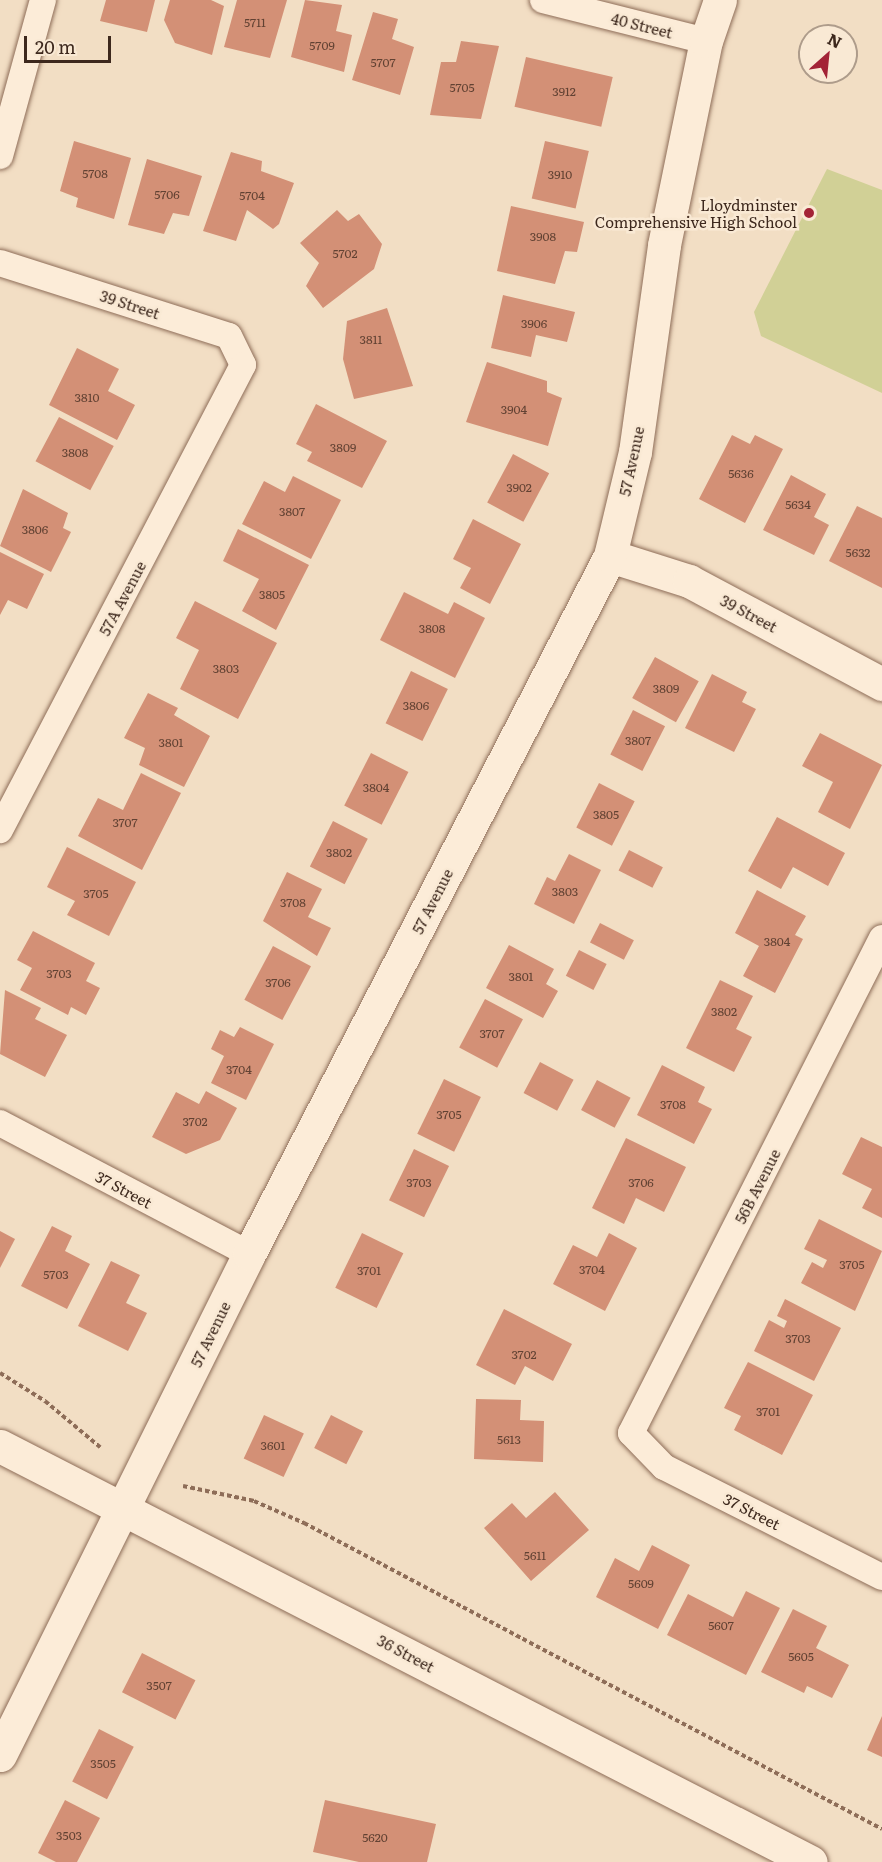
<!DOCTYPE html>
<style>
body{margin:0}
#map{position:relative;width:882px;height:1862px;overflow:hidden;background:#f2dec4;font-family:Literata,serif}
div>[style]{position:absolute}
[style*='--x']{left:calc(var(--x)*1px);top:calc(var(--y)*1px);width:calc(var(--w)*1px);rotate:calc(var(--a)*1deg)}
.green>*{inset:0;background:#d1d096}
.building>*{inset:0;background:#d39076;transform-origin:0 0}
.path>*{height:4px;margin-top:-2px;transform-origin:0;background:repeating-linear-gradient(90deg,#8e6d58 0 4.5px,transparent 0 7.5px)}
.roads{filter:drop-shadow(0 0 2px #8e6d58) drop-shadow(0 0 2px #8e6d58)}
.street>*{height:26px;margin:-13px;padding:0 13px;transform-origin:13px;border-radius:13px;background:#fcecd8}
.secondary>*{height:33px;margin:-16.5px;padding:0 16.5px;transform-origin:16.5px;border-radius:16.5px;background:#fcecd8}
.dots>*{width:16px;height:16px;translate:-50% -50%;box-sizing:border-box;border:3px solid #f9e9d4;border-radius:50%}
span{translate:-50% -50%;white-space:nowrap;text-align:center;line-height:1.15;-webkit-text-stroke:5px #f9e9d4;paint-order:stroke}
.number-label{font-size:12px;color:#624233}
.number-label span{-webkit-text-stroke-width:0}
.street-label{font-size:15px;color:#3d281d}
.poi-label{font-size:15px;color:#3d281d}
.right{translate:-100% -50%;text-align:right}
.north{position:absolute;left:798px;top:24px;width:60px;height:60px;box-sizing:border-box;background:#f9e9d4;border:2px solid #ae9c8b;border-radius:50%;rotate:27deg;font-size:16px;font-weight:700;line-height:24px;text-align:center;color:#3d281d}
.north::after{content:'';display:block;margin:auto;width:21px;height:27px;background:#a32336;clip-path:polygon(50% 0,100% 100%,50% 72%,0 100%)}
.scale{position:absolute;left:24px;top:36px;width:87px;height:27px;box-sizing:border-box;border:3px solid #3d281d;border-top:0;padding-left:8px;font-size:18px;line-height:21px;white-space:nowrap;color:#3d281d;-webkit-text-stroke:4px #f9e9d4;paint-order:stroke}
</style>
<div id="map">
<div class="green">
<i style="clip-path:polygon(827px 169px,882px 190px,882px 393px,761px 336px,754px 312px)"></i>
</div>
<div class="building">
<i style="clip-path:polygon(106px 0,155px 0,147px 32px,100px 21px)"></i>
<i style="clip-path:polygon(170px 0,211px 0,224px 6px,212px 55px,175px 43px,164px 20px)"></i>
<i style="clip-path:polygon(237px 0,287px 0,270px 58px,224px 47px)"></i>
<i style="clip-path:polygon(305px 0,342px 5px,336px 31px,352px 35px,344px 72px,291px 57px)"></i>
<i style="clip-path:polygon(373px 12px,398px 19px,392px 39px,414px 47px,400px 95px,352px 80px)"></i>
<i style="clip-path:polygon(461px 41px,499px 46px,481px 119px,430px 115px,441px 62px,456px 62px)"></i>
<i style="left:526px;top:57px;width:89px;height:51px;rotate:13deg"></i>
<i style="clip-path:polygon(74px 141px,131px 158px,114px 219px,76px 207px,78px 198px,60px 191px)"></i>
<i style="left:545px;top:141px;width:45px;height:59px;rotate:13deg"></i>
<i style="clip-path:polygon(231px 152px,262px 161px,261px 171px,294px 183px,279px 224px,273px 229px,247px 210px,236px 241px,203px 231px)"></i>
<i style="clip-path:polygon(147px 159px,202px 176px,189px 216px,173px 213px,164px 234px,128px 225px)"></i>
<i style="clip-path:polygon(511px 206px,584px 222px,577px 252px,565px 251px,555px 284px,497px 271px)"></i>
<i style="clip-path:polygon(337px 210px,348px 221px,359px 214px,382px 244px,374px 269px,323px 308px,306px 286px,319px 263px,300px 243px)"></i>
<i style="clip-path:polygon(503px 295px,575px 312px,567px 342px,536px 335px,531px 357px,491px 348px)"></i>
<i style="clip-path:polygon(387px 308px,413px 386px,354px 399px,343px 359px,347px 321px)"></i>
<i style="clip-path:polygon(77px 348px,119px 369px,108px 391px,135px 405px,117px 440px,49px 405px)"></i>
<i style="clip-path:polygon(487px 362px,547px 381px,547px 392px,562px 398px,548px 446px,466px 422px)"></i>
<i style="clip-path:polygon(316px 404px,387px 441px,362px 488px,307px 461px,312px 452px,296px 444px)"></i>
<i style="left:59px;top:417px;width:62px;height:50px;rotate:28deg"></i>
<i style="clip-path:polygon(732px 435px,750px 444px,755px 435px,783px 449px,745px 523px,699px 499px)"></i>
<i style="left:513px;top:454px;width:41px;height:55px;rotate:28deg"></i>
<i style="clip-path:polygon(791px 475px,826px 494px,814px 517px,829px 525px,814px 555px,763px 530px)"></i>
<i style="clip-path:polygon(293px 476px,341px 500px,311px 559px,242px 524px,264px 481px,285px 492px)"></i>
<i style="clip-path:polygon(23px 489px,68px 513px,63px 528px,71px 532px,51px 572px,0 546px)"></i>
<i style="clip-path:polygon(857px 506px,882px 518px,882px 588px,829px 561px)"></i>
<i style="clip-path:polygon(473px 519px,521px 544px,490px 604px,460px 588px,471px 568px,453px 559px)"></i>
<i style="clip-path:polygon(238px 529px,309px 565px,276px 630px,242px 611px,259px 579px,223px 561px)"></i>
<i style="clip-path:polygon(0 552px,44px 574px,27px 609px,8px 600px,0 615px)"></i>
<i style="clip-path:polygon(404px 592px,448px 614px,454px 602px,485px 618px,455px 678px,380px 640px)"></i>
<i style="clip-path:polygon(195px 601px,277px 643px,238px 719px,180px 689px,199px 650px,176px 638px)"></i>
<i style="left:655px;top:657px;width:50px;height:47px;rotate:29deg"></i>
<i style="left:411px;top:671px;width:41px;height:58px;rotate:26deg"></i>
<i style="clip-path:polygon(712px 674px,747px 692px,742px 702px,756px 709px,734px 752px,685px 728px)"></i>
<i style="clip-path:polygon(148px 693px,178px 708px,174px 715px,210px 736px,184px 787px,139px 765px,145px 748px,124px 738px)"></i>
<i style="left:633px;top:710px;width:36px;height:50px;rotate:27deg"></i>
<i style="clip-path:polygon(820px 733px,882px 765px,850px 829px,818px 812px,833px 782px,802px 766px)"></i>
<i style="left:371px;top:753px;width:42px;height:59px;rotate:27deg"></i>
<i style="clip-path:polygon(141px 773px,181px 793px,142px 870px,78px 836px,98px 798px,123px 810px)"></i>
<i style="left:599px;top:783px;width:40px;height:50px;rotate:27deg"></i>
<i style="clip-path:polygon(777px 817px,845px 853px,828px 886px,793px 867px,781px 889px,748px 871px)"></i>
<i style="left:333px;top:821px;width:39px;height:51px;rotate:27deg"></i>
<i style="clip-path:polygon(67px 847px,136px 882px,109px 936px,67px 915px,75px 901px,47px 887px)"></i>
<i style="left:629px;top:850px;width:38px;height:23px;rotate:27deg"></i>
<i style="clip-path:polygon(569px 854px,601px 870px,574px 924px,534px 904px,547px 877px,555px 881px)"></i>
<i style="clip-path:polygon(287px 872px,322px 889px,308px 917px,331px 928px,317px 956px,263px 921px)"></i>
<i style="clip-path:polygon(757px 890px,806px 916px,795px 935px,803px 939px,775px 993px,743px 976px,759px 946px,735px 933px)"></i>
<i style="left:600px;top:923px;width:38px;height:22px;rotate:27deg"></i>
<i style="clip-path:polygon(33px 931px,95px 963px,86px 981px,100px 988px,86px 1015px,71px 1007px,68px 1015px,20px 990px,32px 968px,17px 960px)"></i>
<i style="clip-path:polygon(509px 945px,554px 969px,546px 984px,558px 991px,543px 1018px,486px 988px)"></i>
<i style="left:273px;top:946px;width:43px;height:61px;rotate:28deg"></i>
<i style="left:579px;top:950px;width:31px;height:29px;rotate:27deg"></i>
<i style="clip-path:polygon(720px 980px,753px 996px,736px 1029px,752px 1037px,734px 1072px,686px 1048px)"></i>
<i style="clip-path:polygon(5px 990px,41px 1008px,35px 1019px,67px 1035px,45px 1077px,0 1054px)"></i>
<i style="left:485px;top:999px;width:43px;height:55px;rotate:28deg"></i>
<i style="clip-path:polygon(240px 1027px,274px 1044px,246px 1100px,211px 1083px,224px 1056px,211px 1049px,220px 1030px,234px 1037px)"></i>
<i style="left:540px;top:1062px;width:38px;height:35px;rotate:28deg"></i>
<i style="clip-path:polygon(662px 1065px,705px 1087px,698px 1102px,712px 1109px,694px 1144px,637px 1115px)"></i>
<i style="left:444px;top:1079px;width:41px;height:61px;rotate:26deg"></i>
<i style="left:597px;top:1080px;width:38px;height:34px;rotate:28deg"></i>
<i style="clip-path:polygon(206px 1091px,237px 1108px,220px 1140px,186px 1154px,152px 1137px,176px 1092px,199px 1104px)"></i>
<i style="clip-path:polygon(861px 1137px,882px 1147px,882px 1218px,862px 1208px,872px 1189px,842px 1174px)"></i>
<i style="clip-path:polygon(626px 1138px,686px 1167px,664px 1212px,636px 1198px,624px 1224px,592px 1208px)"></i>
<i style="left:414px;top:1149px;width:39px;height:57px;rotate:26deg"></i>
<i style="clip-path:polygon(819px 1219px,882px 1251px,855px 1311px,801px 1283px,812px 1262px,823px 1268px,827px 1260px,804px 1249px)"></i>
<i style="clip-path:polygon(52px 1226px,72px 1236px,65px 1251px,90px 1264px,67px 1309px,21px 1286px)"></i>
<i style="clip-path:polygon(0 1231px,15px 1239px,0 1268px)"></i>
<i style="left:362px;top:1233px;width:46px;height:61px;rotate:26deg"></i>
<i style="clip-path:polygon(609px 1233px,637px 1248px,605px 1311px,553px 1284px,573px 1245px,597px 1257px)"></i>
<i style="clip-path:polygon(111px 1261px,140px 1275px,126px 1303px,147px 1313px,128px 1351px,78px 1326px)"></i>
<i style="clip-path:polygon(785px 1299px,841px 1328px,814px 1381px,754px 1351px,769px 1320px,784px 1328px,787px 1321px,777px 1316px)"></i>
<i style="clip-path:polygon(504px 1309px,572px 1344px,553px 1381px,525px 1366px,515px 1385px,476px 1365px)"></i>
<i style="clip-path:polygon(748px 1362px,813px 1395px,782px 1455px,734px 1430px,741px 1416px,724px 1408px)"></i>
<i style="clip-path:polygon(476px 1399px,521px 1400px,520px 1420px,544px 1421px,543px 1462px,474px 1459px)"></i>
<i style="left:264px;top:1415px;width:44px;height:48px;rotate:25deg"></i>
<i style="left:331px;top:1415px;width:36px;height:37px;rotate:27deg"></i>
<i style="clip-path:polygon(555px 1492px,589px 1530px,531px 1581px,484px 1528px,512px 1503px,526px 1518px)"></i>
<i style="clip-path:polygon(652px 1545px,690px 1565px,658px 1629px,596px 1597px,615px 1558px,639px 1571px)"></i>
<i style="clip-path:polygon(746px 1591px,780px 1608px,746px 1675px,667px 1635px,688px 1594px,733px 1617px)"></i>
<i style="clip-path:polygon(793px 1609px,827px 1626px,816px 1648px,849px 1665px,832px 1698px,807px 1686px,804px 1693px,761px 1672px)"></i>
<i style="left:142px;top:1653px;width:60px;height:44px;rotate:27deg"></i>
<i style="clip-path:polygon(882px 1716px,882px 1757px,867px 1750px)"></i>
<i style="left:99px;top:1729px;width:39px;height:59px;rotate:27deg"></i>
<i style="clip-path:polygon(65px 1800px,100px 1818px,77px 1862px,56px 1862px,38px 1853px)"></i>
<i style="clip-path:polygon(325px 1800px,436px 1824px,427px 1862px,359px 1862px,313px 1852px)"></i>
</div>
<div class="path">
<i style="--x:0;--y:1373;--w:53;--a:31.9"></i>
<i style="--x:45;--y:1401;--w:72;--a:39.9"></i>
<i style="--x:183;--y:1486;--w:73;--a:11.9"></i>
<i style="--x:254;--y:1501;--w:55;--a:23.7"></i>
<i style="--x:304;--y:1523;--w:654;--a:27.9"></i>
</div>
<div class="roads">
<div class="street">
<i style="--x:543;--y:0;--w:168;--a:14.1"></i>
<i style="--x:0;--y:156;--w:162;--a:-74.6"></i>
<i style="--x:0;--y:263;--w:240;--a:17.7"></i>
<i style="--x:229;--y:336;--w:32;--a:64"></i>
<i style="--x:243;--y:365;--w:525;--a:117.59"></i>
<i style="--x:882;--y:938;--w:555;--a:116.89"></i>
<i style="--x:631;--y:1433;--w:47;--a:45.9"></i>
<i style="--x:664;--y:1467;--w:244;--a:26.8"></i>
<i style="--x:0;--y:1123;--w:281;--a:27.7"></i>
</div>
<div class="secondary">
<i style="--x:610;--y:556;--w:83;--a:17.6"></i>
<i style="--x:689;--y:581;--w:219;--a:28.1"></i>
<i style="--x:0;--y:1446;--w:911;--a:27.16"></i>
<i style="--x:0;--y:1755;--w:559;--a:-63.57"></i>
<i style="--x:249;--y:1254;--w:786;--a:-62.65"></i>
<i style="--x:610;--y:556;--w:107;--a:-76.5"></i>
<i style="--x:635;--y:452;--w:209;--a:-82"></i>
<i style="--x:664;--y:245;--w:208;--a:-78.4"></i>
<i style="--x:706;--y:41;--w:43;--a:-71.1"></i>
</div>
</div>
<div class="dots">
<i style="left:809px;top:213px;background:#a32336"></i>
</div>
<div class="number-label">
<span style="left:255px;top:23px">5711</span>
<span style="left:322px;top:46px">5709</span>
<span style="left:383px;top:63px">5707</span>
<span style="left:462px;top:88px">5705</span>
<span style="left:564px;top:92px">3912</span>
<span style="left:95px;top:174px">5708</span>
<span style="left:560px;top:175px">3910</span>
<span style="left:167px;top:195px">5706</span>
<span style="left:252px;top:196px">5704</span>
<span style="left:543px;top:237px">3908</span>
<span style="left:345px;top:254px">5702</span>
<span style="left:534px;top:324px">3906</span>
<span style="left:371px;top:340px">3811</span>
<span style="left:87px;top:398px">3810</span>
<span style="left:514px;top:410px">3904</span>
<span style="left:343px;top:448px">3809</span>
<span style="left:75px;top:453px">3808</span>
<span style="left:741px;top:474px">5636</span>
<span style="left:519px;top:488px">3902</span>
<span style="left:798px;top:505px">5634</span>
<span style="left:292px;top:512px">3807</span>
<span style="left:35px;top:530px">3806</span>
<span style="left:858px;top:553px">5632</span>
<span style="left:272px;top:595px">3805</span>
<span style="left:432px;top:629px">3808</span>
<span style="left:226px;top:669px">3803</span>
<span style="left:666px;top:689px">3809</span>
<span style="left:416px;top:706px">3806</span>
<span style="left:638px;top:741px">3807</span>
<span style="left:171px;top:743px">3801</span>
<span style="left:376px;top:788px">3804</span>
<span style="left:606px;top:815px">3805</span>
<span style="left:125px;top:823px">3707</span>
<span style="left:339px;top:853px">3802</span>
<span style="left:565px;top:892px">3803</span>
<span style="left:96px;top:894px">3705</span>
<span style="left:293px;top:903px">3708</span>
<span style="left:777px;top:942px">3804</span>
<span style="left:59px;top:974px">3703</span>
<span style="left:521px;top:977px">3801</span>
<span style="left:278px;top:983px">3706</span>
<span style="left:724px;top:1012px">3802</span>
<span style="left:492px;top:1034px">3707</span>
<span style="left:239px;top:1070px">3704</span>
<span style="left:673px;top:1105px">3708</span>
<span style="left:449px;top:1115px">3705</span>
<span style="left:195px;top:1122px">3702</span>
<span style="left:419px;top:1183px">3703</span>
<span style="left:641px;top:1183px">3706</span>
<span style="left:852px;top:1265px">3705</span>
<span style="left:592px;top:1270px">3704</span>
<span style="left:369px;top:1271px">3701</span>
<span style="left:56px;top:1275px">5703</span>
<span style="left:798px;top:1339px">3703</span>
<span style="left:524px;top:1355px">3702</span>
<span style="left:768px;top:1412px">3701</span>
<span style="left:509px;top:1440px">5613</span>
<span style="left:273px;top:1446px">3601</span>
<span style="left:535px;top:1556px">5611</span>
<span style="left:641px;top:1584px">5609</span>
<span style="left:721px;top:1626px">5607</span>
<span style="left:801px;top:1657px">5605</span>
<span style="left:159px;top:1686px">3507</span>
<span style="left:103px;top:1764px">3505</span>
<span style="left:69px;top:1836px">3503</span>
<span style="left:375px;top:1838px">5620</span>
</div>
<div class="street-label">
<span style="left:642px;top:25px;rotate:14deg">40 Street</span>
<span style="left:130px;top:304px;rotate:18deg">39 Street</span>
<span style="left:631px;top:461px;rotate:-78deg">57 Avenue</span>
<span style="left:122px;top:598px;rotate:-62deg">57A Avenue</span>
<span style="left:749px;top:613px;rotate:28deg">39 Street</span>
<span style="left:432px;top:901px;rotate:-63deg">57 Avenue</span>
<span style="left:757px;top:1186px;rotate:-63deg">56B Avenue</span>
<span style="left:124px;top:1189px;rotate:28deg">37 Street</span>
<span style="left:210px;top:1334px;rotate:-64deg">57 Avenue</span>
<span style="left:752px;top:1511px;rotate:27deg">37 Street</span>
<span style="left:406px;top:1653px;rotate:28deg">36 Street</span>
</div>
<div class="poi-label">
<span class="right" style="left:797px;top:213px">Lloydminster<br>Comprehensive High School</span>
</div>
<div class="north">N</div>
<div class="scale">20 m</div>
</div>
